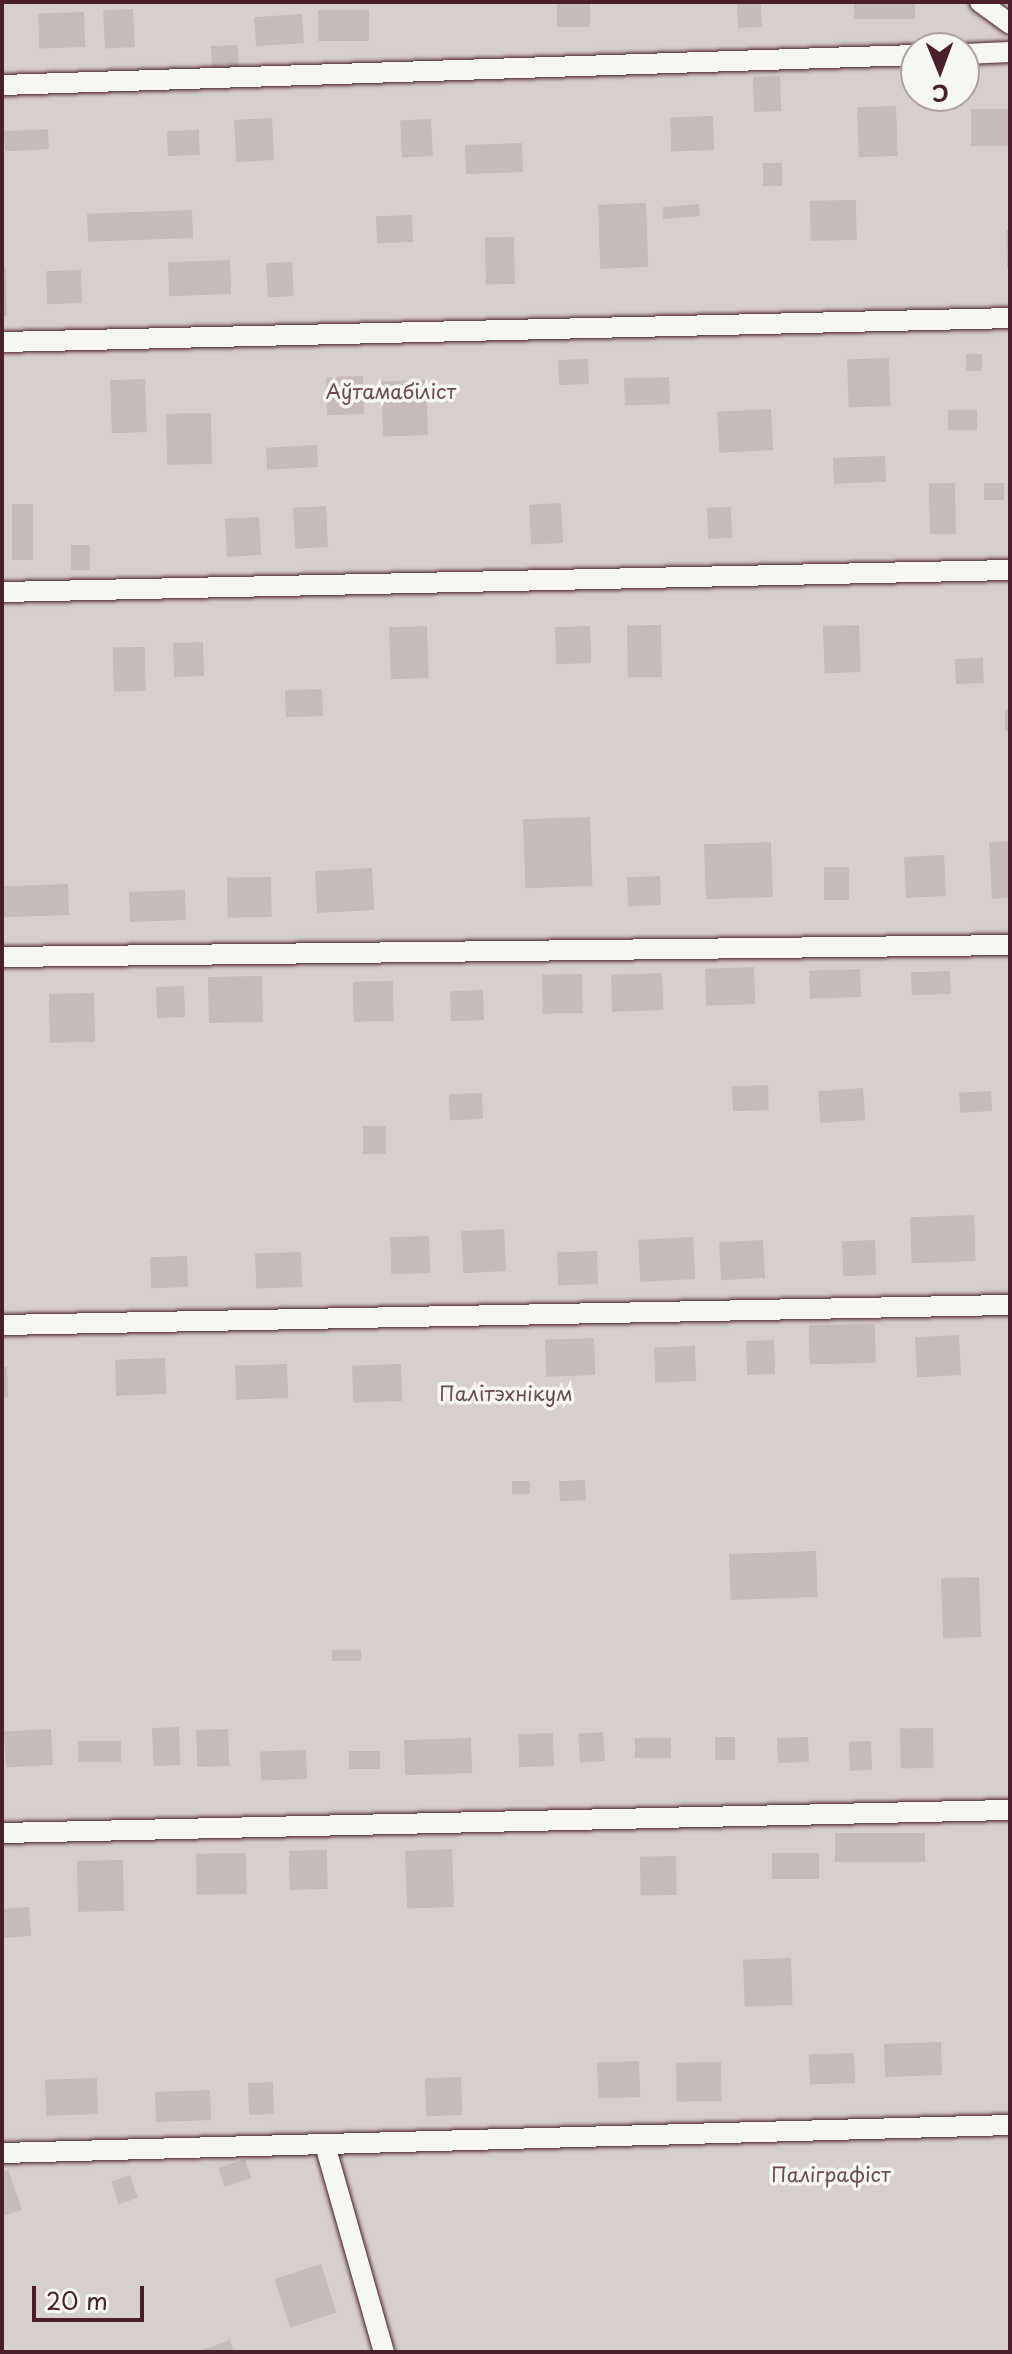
<!DOCTYPE html>
<meta charset="utf-8">
<style>
body{margin:0}
#map{position:relative;width:1012px;height:2354px;overflow:hidden;background:#efedea;font-family:"Playpen Sans",sans-serif}
div>[style]{position:absolute}
[style*='--x']{left:calc(var(--x)*1px);top:calc(var(--y)*1px);width:calc(var(--w)*1px);rotate:calc(var(--a)*1deg)}
.green>*{inset:0;background:#d7cfce}
.building>*{inset:0;background:#c6babb;transform-origin:0 0}
.roads{filter:drop-shadow(0 0 2px #4a1f2b) drop-shadow(0 0 2px #4a1f2b)}
.lane>*{height:20px;margin:-10px;padding:0 10px;transform-origin:10px;border-radius:10px;background:#f6f6f2}
span{translate:-50% -50%;white-space:nowrap;text-align:center;line-height:1.15;-webkit-text-stroke:7px #f6f6f2;paint-order:stroke}
.park-label{font-size:20px;color:#6d4b54}
.frame{position:absolute;inset:0;border:4px solid #4a1f2b;pointer-events:none}
.north{position:absolute;left:900px;top:32px;width:80px;height:80px;box-sizing:border-box;background:#f6f6f2;border:2px solid #b1a0a2;border-radius:50%;rotate:179deg;font-size:22px;font-weight:700;line-height:32px;text-align:center;color:#4a1f2b}
.north::after{content:'';display:block;margin:auto;width:28px;height:36px;background:#4a1f2b;clip-path:polygon(50% 0,100% 100%,50% 72%,0 100%)}
.scale{position:absolute;left:32px;top:2286px;width:112px;height:36px;box-sizing:border-box;border:4px solid #4a1f2b;border-top:0;padding-left:10px;font-size:24px;line-height:28px;white-space:nowrap;color:#4a1f2b;-webkit-text-stroke:6px #f6f6f2;paint-order:stroke}
</style>
<div id="map">
<div class="green">
<i style="clip-path:polygon(evenodd,2px 2px,1010px 2px,1010px 2352px,2px 2352px,2px 2px,916px 48px,964px 48px,964px 96px,916px 96px,916px 48px)"></i>
</div>
<div class="building">
<i style="left:557px;top:2px;width:33px;height:25px"></i>
<i style="left:761px;top:2px;width:25px;height:24px;rotate:88deg"></i>
<i style="left:854px;top:2px;width:61px;height:17px"></i>
<i style="left:133px;top:9px;width:38px;height:30px;rotate:87deg"></i>
<i style="left:369px;top:10px;width:31px;height:51px;rotate:90deg"></i>
<i style="left:84px;top:12px;width:35px;height:46px;rotate:88deg"></i>
<i style="left:302px;top:14px;width:29px;height:48px;rotate:86deg"></i>
<i style="left:238px;top:45px;width:24px;height:27px;rotate:88deg"></i>
<i style="left:780px;top:76px;width:35px;height:27px;rotate:88deg"></i>
<i style="left:896px;top:106px;width:50px;height:39px;rotate:88deg"></i>
<i style="left:1010px;top:109px;width:37px;height:39px;rotate:90deg"></i>
<i style="left:713px;top:116px;width:34px;height:43px;rotate:88deg"></i>
<i style="left:272px;top:118px;width:42px;height:38px;rotate:87deg"></i>
<i style="left:431px;top:119px;width:37px;height:31px;rotate:87deg"></i>
<i style="left:48px;top:129px;width:20px;height:44px;rotate:87deg"></i>
<i style="left:199px;top:130px;width:25px;height:32px;rotate:88deg"></i>
<i style="left:522px;top:143px;width:29px;height:57px;rotate:88deg"></i>
<i style="left:763px;top:163px;width:19px;height:23px"></i>
<i style="left:856px;top:200px;width:40px;height:46px;rotate:89deg"></i>
<i style="left:646px;top:203px;width:64px;height:48px;rotate:88deg"></i>
<i style="left:699px;top:204px;width:12px;height:37px;rotate:85deg"></i>
<i style="left:192px;top:210px;width:28px;height:105px;rotate:88deg"></i>
<i style="left:412px;top:215px;width:27px;height:36px;rotate:88deg"></i>
<i style="clip-path:polygon(1006px 230px,1010px 230px,1010px 268px,1007px 268px)"></i>
<i style="left:514px;top:237px;width:47px;height:29px;rotate:89deg"></i>
<i style="left:230px;top:260px;width:34px;height:62px;rotate:88deg"></i>
<i style="left:292px;top:262px;width:34px;height:26px;rotate:87deg"></i>
<i style="clip-path:polygon(2px 268px,6px 268px,7px 316px,2px 317px)"></i>
<i style="left:81px;top:270px;width:33px;height:35px;rotate:88deg"></i>
<i style="left:966px;top:354px;width:16px;height:17px"></i>
<i style="left:889px;top:358px;width:48px;height:42px;rotate:88deg"></i>
<i style="left:588px;top:359px;width:25px;height:30px;rotate:88deg"></i>
<i style="left:363px;top:376px;width:38px;height:37px;rotate:88deg"></i>
<i style="left:669px;top:377px;width:27px;height:45px;rotate:88deg"></i>
<i style="left:145px;top:379px;width:53px;height:35px;rotate:88deg"></i>
<i style="left:426px;top:380px;width:55px;height:45px;rotate:88deg"></i>
<i style="left:771px;top:409px;width:41px;height:54px;rotate:87deg"></i>
<i style="left:948px;top:410px;width:29px;height:20px"></i>
<i style="left:211px;top:413px;width:51px;height:45px;rotate:89deg"></i>
<i style="left:317px;top:445px;width:22px;height:51px;rotate:87deg"></i>
<i style="left:885px;top:456px;width:26px;height:52px;rotate:88deg"></i>
<i style="left:955px;top:483px;width:51px;height:26px;rotate:89deg"></i>
<i style="left:1004px;top:483px;width:17px;height:20px;rotate:90deg"></i>
<i style="left:561px;top:503px;width:40px;height:32px;rotate:87deg"></i>
<i style="left:12px;top:504px;width:21px;height:56px"></i>
<i style="left:326px;top:506px;width:41px;height:33px;rotate:87deg"></i>
<i style="left:731px;top:507px;width:31px;height:24px;rotate:88deg"></i>
<i style="left:259px;top:517px;width:38px;height:34px;rotate:87deg"></i>
<i style="left:71px;top:545px;width:19px;height:25px"></i>
<i style="left:661px;top:625px;width:52px;height:34px;rotate:89deg"></i>
<i style="left:859px;top:625px;width:47px;height:36px;rotate:88deg"></i>
<i style="left:427px;top:626px;width:52px;height:38px;rotate:88deg"></i>
<i style="left:590px;top:626px;width:37px;height:35px;rotate:88deg"></i>
<i style="left:203px;top:642px;width:34px;height:30px;rotate:88deg"></i>
<i style="left:145px;top:647px;width:44px;height:32px;rotate:89deg"></i>
<i style="left:983px;top:658px;width:25px;height:28px;rotate:88deg"></i>
<i style="left:322px;top:689px;width:27px;height:37px;rotate:88deg"></i>
<i style="left:1005px;top:710px;width:5px;height:21px"></i>
<i style="left:590px;top:817px;width:69px;height:67px;rotate:88deg"></i>
<i style="clip-path:polygon(1010px 841px,1010px 898px,992px 899px,989px 842px)"></i>
<i style="left:771px;top:842px;width:55px;height:67px;rotate:88deg"></i>
<i style="left:944px;top:855px;width:41px;height:40px;rotate:87deg"></i>
<i style="left:824px;top:867px;width:25px;height:33px"></i>
<i style="left:372px;top:868px;width:42px;height:57px;rotate:87deg"></i>
<i style="left:660px;top:876px;width:29px;height:33px;rotate:88deg"></i>
<i style="left:271px;top:877px;width:40px;height:44px;rotate:89deg"></i>
<i style="left:68px;top:884px;width:31px;height:65px;rotate:88deg"></i>
<i style="left:185px;top:890px;width:30px;height:56px;rotate:88deg"></i>
<i style="left:754px;top:967px;width:37px;height:49px;rotate:88deg"></i>
<i style="left:860px;top:969px;width:28px;height:51px;rotate:88deg"></i>
<i style="left:950px;top:971px;width:23px;height:39px;rotate:88deg"></i>
<i style="left:662px;top:973px;width:37px;height:51px;rotate:88deg"></i>
<i style="left:582px;top:974px;width:39px;height:40px;rotate:89deg"></i>
<i style="left:262px;top:976px;width:46px;height:54px;rotate:89deg"></i>
<i style="left:393px;top:981px;width:40px;height:40px;rotate:89deg"></i>
<i style="left:184px;top:986px;width:31px;height:28px;rotate:88deg"></i>
<i style="left:483px;top:990px;width:30px;height:33px;rotate:88deg"></i>
<i style="left:94px;top:993px;width:49px;height:45px;rotate:89deg"></i>
<i style="left:768px;top:1085px;width:25px;height:36px;rotate:88deg"></i>
<i style="left:863px;top:1088px;width:32px;height:45px;rotate:86deg"></i>
<i style="left:991px;top:1091px;width:20px;height:32px;rotate:87deg"></i>
<i style="left:482px;top:1093px;width:26px;height:33px;rotate:88deg"></i>
<i style="left:363px;top:1126px;width:23px;height:28px"></i>
<i style="left:974px;top:1215px;width:46px;height:64px;rotate:88deg"></i>
<i style="left:504px;top:1229px;width:42px;height:43px;rotate:87deg"></i>
<i style="left:429px;top:1236px;width:37px;height:39px;rotate:88deg"></i>
<i style="left:693px;top:1237px;width:42px;height:55px;rotate:87deg"></i>
<i style="left:763px;top:1240px;width:38px;height:44px;rotate:87deg"></i>
<i style="left:875px;top:1240px;width:35px;height:33px;rotate:88deg"></i>
<i style="left:597px;top:1251px;width:33px;height:40px;rotate:88deg"></i>
<i style="left:301px;top:1252px;width:35px;height:46px;rotate:88deg"></i>
<i style="left:187px;top:1256px;width:31px;height:37px;rotate:88deg"></i>
<i style="left:875px;top:1324px;width:39px;height:66px;rotate:89deg"></i>
<i style="left:959px;top:1335px;width:40px;height:44px;rotate:87deg"></i>
<i style="left:594px;top:1338px;width:37px;height:49px;rotate:88deg"></i>
<i style="left:774px;top:1340px;width:34px;height:28px;rotate:88deg"></i>
<i style="left:695px;top:1346px;width:35px;height:41px;rotate:88deg"></i>
<i style="left:165px;top:1358px;width:36px;height:50px;rotate:88deg"></i>
<i style="left:287px;top:1364px;width:34px;height:52px;rotate:88deg"></i>
<i style="left:401px;top:1364px;width:37px;height:49px;rotate:88deg"></i>
<i style="clip-path:polygon(2px 1367px,7px 1367px,8px 1397px,2px 1398px)"></i>
<i style="left:585px;top:1480px;width:20px;height:26px;rotate:87deg"></i>
<i style="left:530px;top:1481px;width:13px;height:18px;rotate:90deg"></i>
<i style="left:816px;top:1551px;width:46px;height:87px;rotate:88deg"></i>
<i style="left:979px;top:1577px;width:60px;height:38px;rotate:88deg"></i>
<i style="left:361px;top:1650px;width:11px;height:29px;rotate:90deg"></i>
<i style="left:179px;top:1727px;width:38px;height:27px;rotate:88deg"></i>
<i style="left:933px;top:1728px;width:40px;height:33px;rotate:89deg"></i>
<i style="left:51px;top:1729px;width:36px;height:47px;rotate:87deg"></i>
<i style="left:228px;top:1729px;width:37px;height:32px;rotate:88deg"></i>
<i style="left:603px;top:1732px;width:29px;height:25px;rotate:86deg"></i>
<i style="left:553px;top:1733px;width:33px;height:35px;rotate:88deg"></i>
<i style="left:715px;top:1737px;width:20px;height:23px"></i>
<i style="left:808px;top:1737px;width:25px;height:31px;rotate:88deg"></i>
<i style="left:471px;top:1738px;width:35px;height:67px;rotate:88deg"></i>
<i style="left:671px;top:1738px;width:20px;height:36px;rotate:90deg"></i>
<i style="left:121px;top:1741px;width:21px;height:43px;rotate:90deg"></i>
<i style="left:871px;top:1741px;width:29px;height:22px;rotate:88deg"></i>
<i style="left:306px;top:1750px;width:29px;height:46px;rotate:88deg"></i>
<i style="left:380px;top:1751px;width:18px;height:31px;rotate:90deg"></i>
<i style="left:925px;top:1833px;width:29px;height:90px;rotate:90deg"></i>
<i style="left:452px;top:1849px;width:58px;height:47px;rotate:88deg"></i>
<i style="left:327px;top:1850px;width:39px;height:38px;rotate:89deg"></i>
<i style="left:246px;top:1853px;width:41px;height:50px;rotate:89deg"></i>
<i style="left:819px;top:1853px;width:26px;height:47px;rotate:90deg"></i>
<i style="left:676px;top:1856px;width:39px;height:36px;rotate:89deg"></i>
<i style="left:123px;top:1860px;width:51px;height:46px;rotate:89deg"></i>
<i style="left:29px;top:1907px;width:29px;height:27px;rotate:86deg"></i>
<i style="left:791px;top:1958px;width:47px;height:48px;rotate:88deg"></i>
<i style="left:941px;top:2042px;width:33px;height:57px;rotate:88deg"></i>
<i style="left:854px;top:2053px;width:30px;height:45px;rotate:88deg"></i>
<i style="left:639px;top:2061px;width:36px;height:42px;rotate:88deg"></i>
<i style="left:721px;top:2062px;width:39px;height:45px;rotate:89deg"></i>
<i style="left:461px;top:2077px;width:38px;height:36px;rotate:88deg"></i>
<i style="left:97px;top:2078px;width:36px;height:52px;rotate:88deg"></i>
<i style="left:273px;top:2082px;width:32px;height:25px;rotate:88deg"></i>
<i style="left:210px;top:2090px;width:30px;height:55px;rotate:88deg"></i>
<i style="left:245px;top:2159px;width:20px;height:28px;rotate:72deg"></i>
<i style="clip-path:polygon(8px 2170px,22px 2210px,2px 2216px,2px 2173px)"></i>
<i style="left:130px;top:2175px;width:24px;height:20px;rotate:71deg"></i>
<i style="left:321px;top:2264px;width:51px;height:49px;rotate:72deg"></i>
<i style="clip-path:polygon(230px 2340px,234px 2352px,197px 2352px)"></i>
</div>
<div class="roads">
<div class="lane">
<i style="--x:980;--y:2;--w:37;--a:36"></i>
<i style="--x:964;--y:54;--w:46;--a:-2.5"></i>
<i style="--x:2;--y:85;--w:914;--a:-1.88"></i>
<i style="--x:2;--y:342;--w:1008;--a:-1.36"></i>
<i style="--x:2;--y:592;--w:1008;--a:-1.25"></i>
<i style="--x:2;--y:957;--w:1008;--a:-0.68"></i>
<i style="--x:2;--y:1325;--w:1008;--a:-1.14"></i>
<i style="--x:2;--y:1833;--w:1008;--a:-1.31"></i>
<i style="--x:325;--y:2145;--w:215;--a:74.1"></i>
<i style="--x:2;--y:2153;--w:1008;--a:-1.59"></i>
</div>
</div>
<div class="park-label">
<span style="left:391px;top:391px">Аўтамабіліст</span>
<span style="left:506px;top:1393px">Палітэхнікум</span>
<span style="left:831px;top:2174px">Паліграфіст</span>
</div>
<div class="frame"></div>
<div class="north">С</div>
<div class="scale">20 m</div>
</div>
